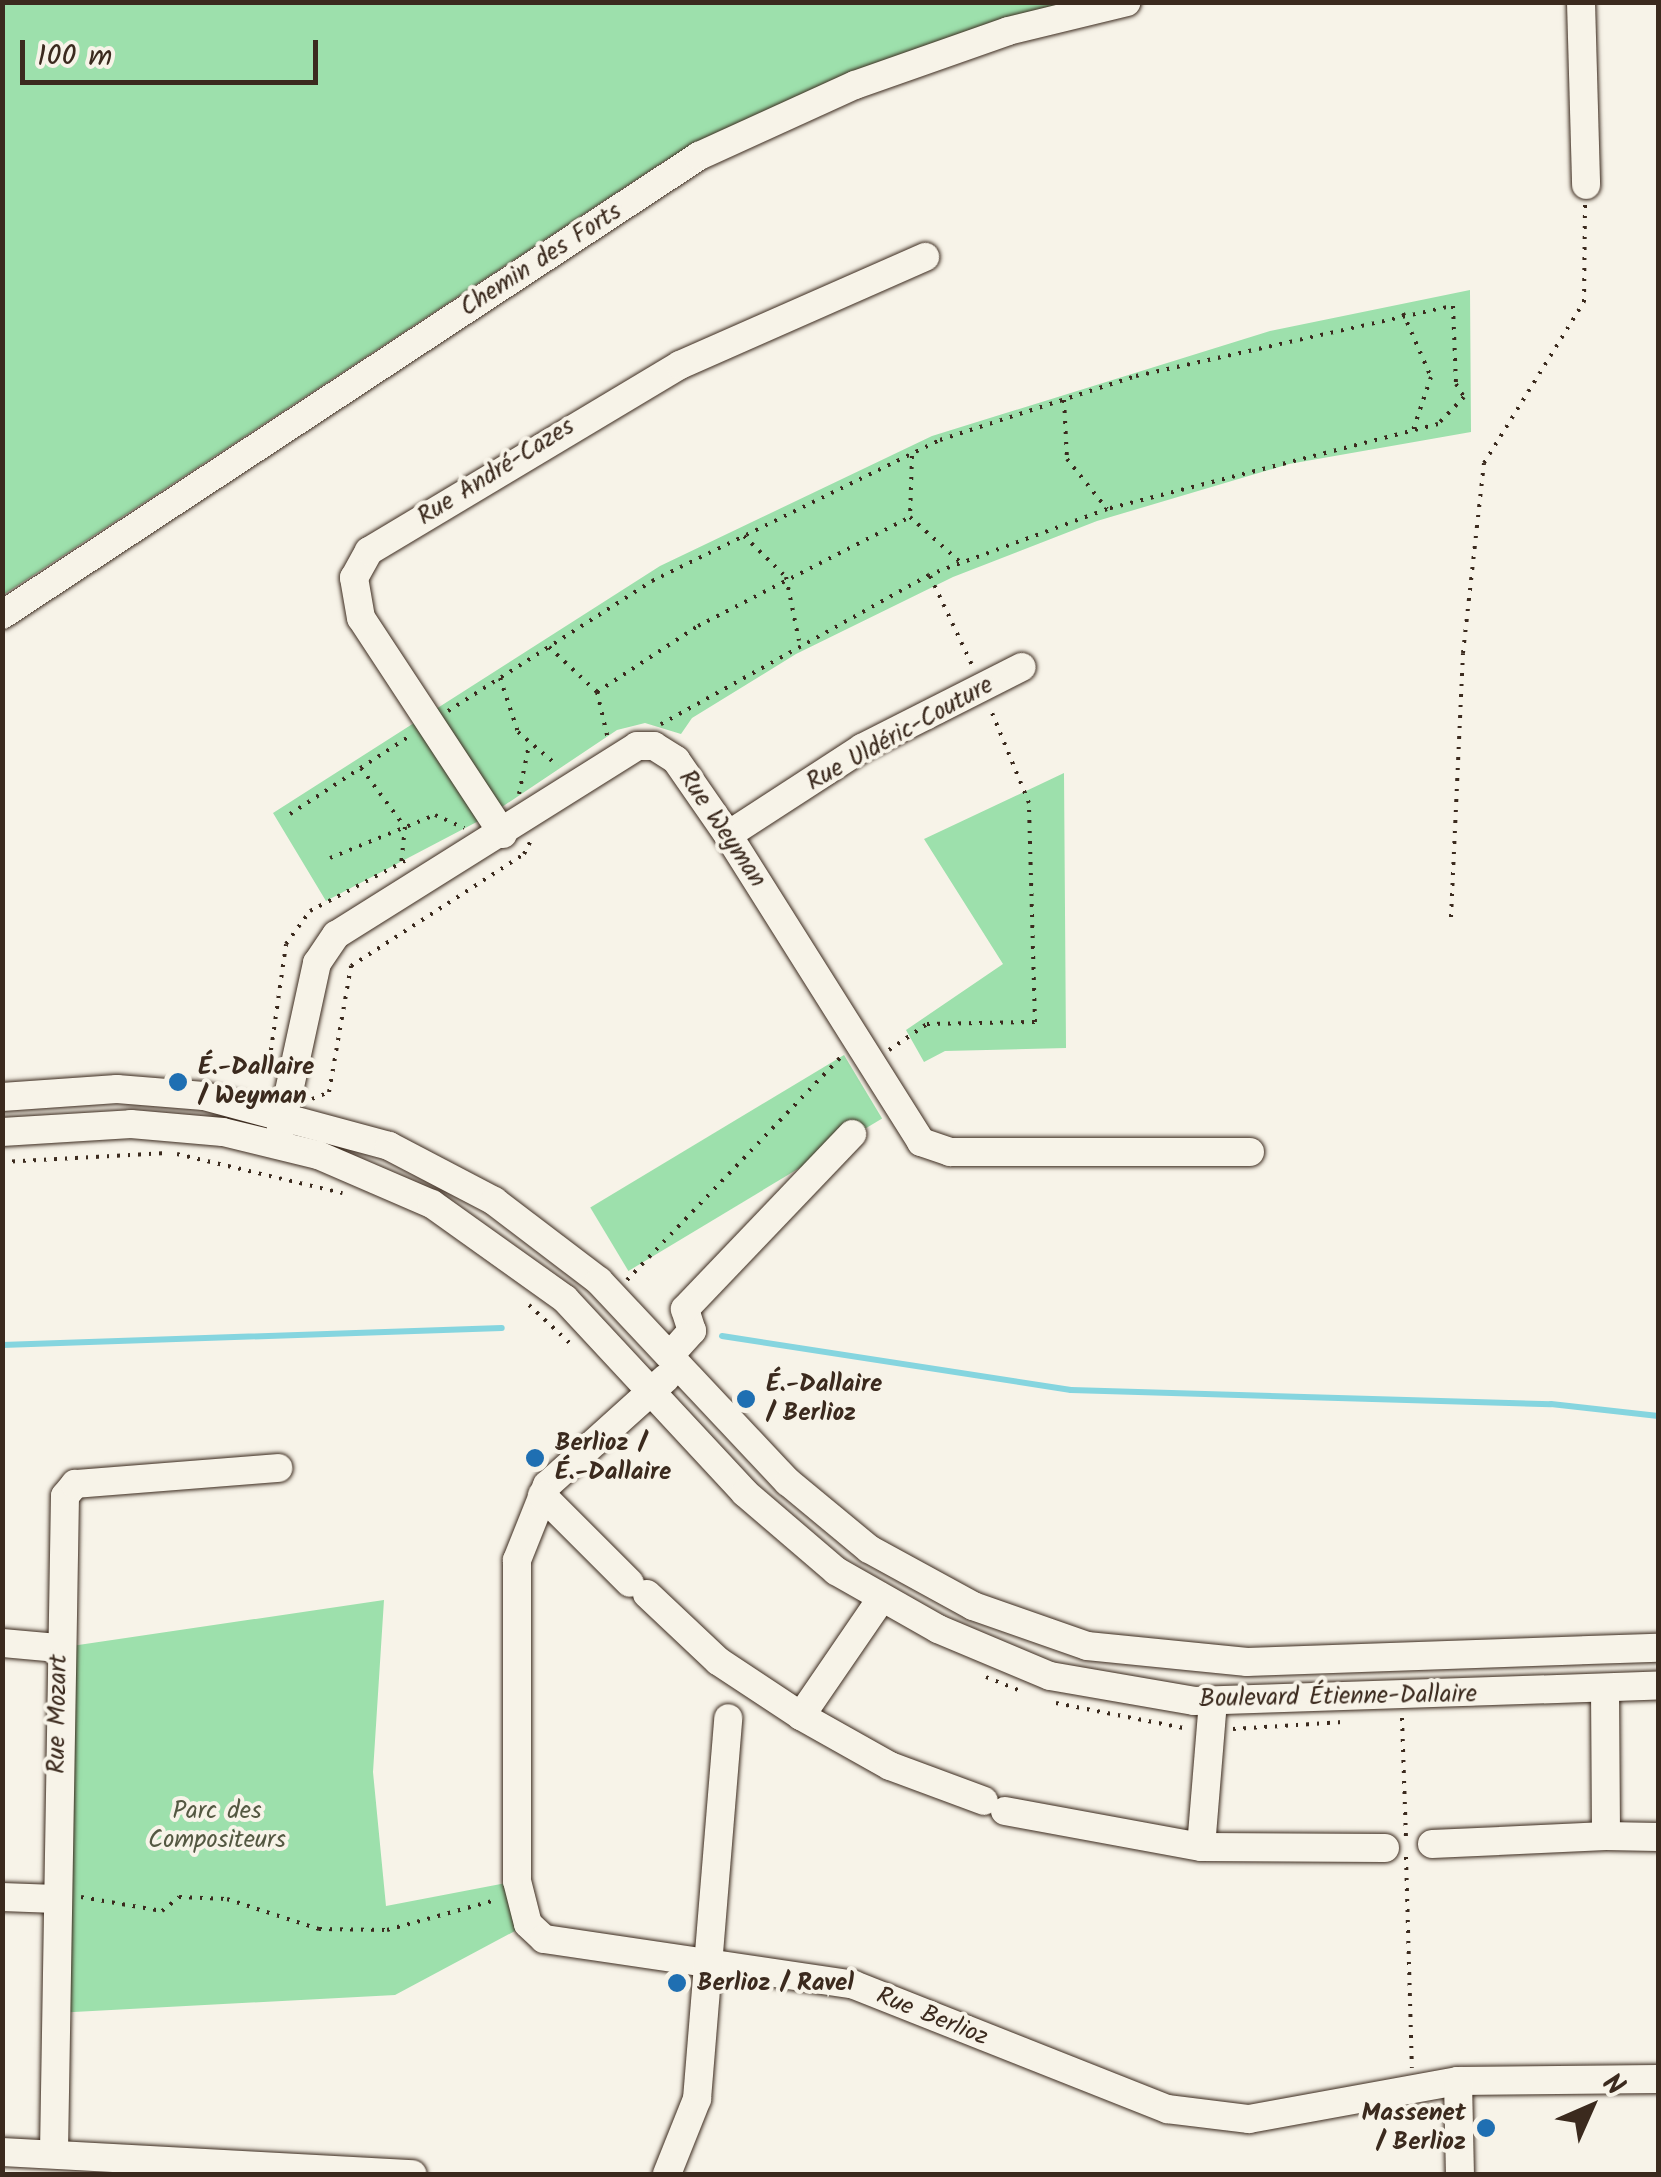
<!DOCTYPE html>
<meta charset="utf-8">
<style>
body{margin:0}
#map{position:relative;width:1661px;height:2177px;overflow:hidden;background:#f7f3e8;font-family:Kalam,sans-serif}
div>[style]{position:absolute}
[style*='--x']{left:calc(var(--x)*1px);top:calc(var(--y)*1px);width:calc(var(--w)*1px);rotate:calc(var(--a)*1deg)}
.green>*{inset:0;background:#9de0ac;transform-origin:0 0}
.stream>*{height:6px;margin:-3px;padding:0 3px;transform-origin:3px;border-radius:3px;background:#85d5df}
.path>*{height:4px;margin-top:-2px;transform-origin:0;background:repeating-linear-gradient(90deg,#3b2a1e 0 2.5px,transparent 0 10.5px)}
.roads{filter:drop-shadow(0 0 2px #3b2a1e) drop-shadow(0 0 2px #3b2a1e)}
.minor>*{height:28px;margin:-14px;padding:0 14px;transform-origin:14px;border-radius:14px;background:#f7f3e8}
.dots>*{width:28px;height:28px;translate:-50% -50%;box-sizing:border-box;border:5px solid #f7f3e8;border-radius:50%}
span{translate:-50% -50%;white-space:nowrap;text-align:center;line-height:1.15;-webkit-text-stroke:8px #f7f3e8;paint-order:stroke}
.street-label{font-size:25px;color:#3b2a1e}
.poi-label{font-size:25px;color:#3b2a1e;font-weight:700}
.left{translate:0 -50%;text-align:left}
.right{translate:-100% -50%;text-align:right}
.park-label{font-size:25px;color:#545842}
.frame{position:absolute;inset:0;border:5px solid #3b2a1e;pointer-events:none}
.north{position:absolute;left:1541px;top:2057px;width:100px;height:100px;-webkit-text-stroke:8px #f7f3e8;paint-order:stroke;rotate:45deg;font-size:28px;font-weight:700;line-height:40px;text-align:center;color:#3b2a1e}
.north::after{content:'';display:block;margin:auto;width:35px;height:45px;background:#3b2a1e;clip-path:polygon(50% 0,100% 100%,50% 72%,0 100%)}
.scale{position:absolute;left:20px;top:40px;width:298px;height:45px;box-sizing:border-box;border:5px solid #3b2a1e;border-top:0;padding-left:12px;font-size:30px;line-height:35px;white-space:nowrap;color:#3b2a1e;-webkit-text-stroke:8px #f7f3e8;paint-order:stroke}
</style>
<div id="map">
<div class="green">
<i style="clip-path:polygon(2px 3px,1100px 3px,834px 79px,666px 160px,3px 595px)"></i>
<i style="clip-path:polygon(1470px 290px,1471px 432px,1289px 464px,1097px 521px,953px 577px,796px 654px,692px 718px,681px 734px,645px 723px,617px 730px,490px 815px,326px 901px,273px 813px,660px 566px,932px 436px,1270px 331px)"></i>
<i style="clip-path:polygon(1064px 773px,1066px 1048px,945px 1051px,924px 1062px,906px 1030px,1003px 964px,924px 839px)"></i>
<i style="left:844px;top:1055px;width:74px;height:296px;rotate:59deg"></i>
<i style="clip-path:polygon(384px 1600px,373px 1772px,386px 1906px,517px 1881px,528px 1924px,395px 1995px,55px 2013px,58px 1648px)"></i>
</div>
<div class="stream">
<i style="--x:722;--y:1336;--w:353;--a:8.8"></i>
<i style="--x:1071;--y:1390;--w:480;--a:1.7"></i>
<i style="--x:1551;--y:1404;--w:108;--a:6.4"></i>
<i style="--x:2;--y:1345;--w:500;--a:-1.95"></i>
</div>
<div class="path">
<i style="--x:1403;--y:313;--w:70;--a:66.4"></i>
<i style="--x:1431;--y:377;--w:59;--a:108.7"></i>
<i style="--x:1064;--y:400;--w:59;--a:87.1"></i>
<i style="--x:1067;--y:459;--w:64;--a:51.3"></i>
<i style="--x:912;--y:456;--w:61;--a:91.9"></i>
<i style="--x:910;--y:517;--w:67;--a:42"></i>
<i style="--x:744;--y:536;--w:59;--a:44.3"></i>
<i style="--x:786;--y:577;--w:65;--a:78.5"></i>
<i style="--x:930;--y:576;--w:101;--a:64.7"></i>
<i style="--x:549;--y:647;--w:66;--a:43.2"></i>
<i style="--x:597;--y:692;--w:48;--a:76.8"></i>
<i style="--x:500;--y:678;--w:57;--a:71.6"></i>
<i style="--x:518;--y:732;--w:52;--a:40.4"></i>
<i style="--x:597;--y:692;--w:121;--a:-33.2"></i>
<i style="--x:698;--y:626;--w:238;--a:-27.2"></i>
<i style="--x:448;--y:711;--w:242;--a:-32.5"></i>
<i style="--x:652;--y:581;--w:321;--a:-26.1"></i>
<i style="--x:940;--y:440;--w:206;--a:-18.1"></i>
<i style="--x:1136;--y:376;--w:325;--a:-12.5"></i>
<i style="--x:1453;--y:306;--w:78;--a:87.8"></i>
<i style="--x:1456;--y:384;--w:15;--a:58"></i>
<i style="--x:1464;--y:397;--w:37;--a:134"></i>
<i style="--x:1438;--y:424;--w:342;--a:165.6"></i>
<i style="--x:1107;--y:509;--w:190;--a:159.7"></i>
<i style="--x:929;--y:575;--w:307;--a:150.9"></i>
<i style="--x:361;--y:768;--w:74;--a:53.3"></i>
<i style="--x:405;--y:827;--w:36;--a:96"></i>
<i style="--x:519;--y:794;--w:50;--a:-78.5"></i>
<i style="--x:290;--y:814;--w:145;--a:-33.1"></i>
<i style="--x:330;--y:858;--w:113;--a:-22.3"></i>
<i style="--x:435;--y:815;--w:32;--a:24"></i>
<i style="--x:1451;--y:917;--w:264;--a:-87.4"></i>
<i style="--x:1463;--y:653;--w:191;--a:-83.7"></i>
<i style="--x:1484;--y:463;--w:190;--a:-58.2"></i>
<i style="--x:1584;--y:302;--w:97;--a:-89.4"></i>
<i style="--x:889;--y:1050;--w:46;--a:-34.4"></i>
<i style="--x:927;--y:1024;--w:108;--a:-1.1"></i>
<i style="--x:1035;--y:1022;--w:219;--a:-91.6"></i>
<i style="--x:1029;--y:803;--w:103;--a:-112.3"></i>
<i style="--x:268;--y:1071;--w:128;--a:-81.9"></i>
<i style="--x:286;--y:944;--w:41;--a:-54"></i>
<i style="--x:310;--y:911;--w:115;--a:-27.9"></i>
<i style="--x:312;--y:1099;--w:18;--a:-22"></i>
<i style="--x:329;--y:1092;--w:128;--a:-80.1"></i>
<i style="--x:351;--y:966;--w:206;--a:-32.9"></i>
<i style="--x:524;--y:854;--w:18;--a:-63"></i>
<i style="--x:177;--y:1154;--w:170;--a:13.3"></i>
<i style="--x:2;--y:1162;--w:165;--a:-3.1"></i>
<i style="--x:627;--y:1280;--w:310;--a:-46.2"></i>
<i style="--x:529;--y:1305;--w:60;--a:43"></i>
<i style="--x:986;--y:1677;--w:40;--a:22"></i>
<i style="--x:1056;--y:1703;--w:135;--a:11.1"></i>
<i style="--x:1402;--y:1718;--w:120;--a:88.1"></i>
<i style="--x:1233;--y:1729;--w:110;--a:-3.6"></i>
<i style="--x:1406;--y:1857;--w:211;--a:88.4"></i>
<i style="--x:81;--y:1897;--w:82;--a:9.8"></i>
<i style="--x:162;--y:1911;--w:22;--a:-39"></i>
<i style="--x:179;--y:1897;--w:48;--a:2.4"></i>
<i style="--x:227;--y:1899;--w:97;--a:18.1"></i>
<i style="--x:319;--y:1929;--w:68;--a:0.8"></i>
<i style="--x:387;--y:1930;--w:113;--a:-15.4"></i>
</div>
<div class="roads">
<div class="minor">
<i style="--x:1581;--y:2;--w:183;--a:88.4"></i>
<i style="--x:2;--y:615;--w:835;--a:-33.37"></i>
<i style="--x:699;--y:156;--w:171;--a:-24.5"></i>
<i style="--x:855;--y:85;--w:162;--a:-19.4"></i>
<i style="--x:1008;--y:31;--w:122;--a:-13.7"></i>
<i style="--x:503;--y:834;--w:258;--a:-123.3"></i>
<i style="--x:361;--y:618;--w:41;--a:-99.9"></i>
<i style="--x:354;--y:578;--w:31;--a:-61"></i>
<i style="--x:369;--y:551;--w:362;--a:-30.9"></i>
<i style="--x:680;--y:365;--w:268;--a:-23.8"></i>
<i style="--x:728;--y:835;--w:160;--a:-33"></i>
<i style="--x:862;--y:748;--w:179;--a:-26.9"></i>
<i style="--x:2;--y:1097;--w:115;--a:-4"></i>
<i style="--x:117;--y:1089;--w:87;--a:4.6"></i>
<i style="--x:204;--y:1096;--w:192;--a:15.1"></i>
<i style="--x:389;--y:1146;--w:119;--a:27.6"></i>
<i style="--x:494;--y:1201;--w:132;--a:37.3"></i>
<i style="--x:599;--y:1281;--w:276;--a:46.8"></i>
<i style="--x:788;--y:1482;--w:105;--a:39.6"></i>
<i style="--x:869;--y:1549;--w:119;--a:28.7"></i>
<i style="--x:973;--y:1606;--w:121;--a:19.3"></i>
<i style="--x:1087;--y:1646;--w:161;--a:5.7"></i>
<i style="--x:1247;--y:1662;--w:411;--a:-2"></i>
<i style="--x:281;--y:1128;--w:169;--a:-77.7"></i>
<i style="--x:317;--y:963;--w:34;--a:-56"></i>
<i style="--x:336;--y:935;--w:355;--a:-32.1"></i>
<i style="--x:637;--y:746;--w:17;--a:0"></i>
<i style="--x:654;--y:746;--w:26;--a:32"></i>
<i style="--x:676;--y:760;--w:91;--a:55.3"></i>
<i style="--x:728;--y:835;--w:363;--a:57.8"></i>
<i style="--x:921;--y:1142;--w:31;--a:19"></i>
<i style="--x:950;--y:1152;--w:300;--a:0"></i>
<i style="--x:2;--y:1132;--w:129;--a:-3.5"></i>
<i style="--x:131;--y:1124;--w:92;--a:5"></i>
<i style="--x:223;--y:1132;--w:98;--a:13.6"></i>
<i style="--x:318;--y:1155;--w:124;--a:23.3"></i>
<i style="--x:432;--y:1204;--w:163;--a:35.5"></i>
<i style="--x:565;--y:1299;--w:265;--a:47.1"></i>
<i style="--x:745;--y:1493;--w:120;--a:40.6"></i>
<i style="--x:836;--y:1571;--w:117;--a:29.6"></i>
<i style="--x:938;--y:1629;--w:121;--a:22.8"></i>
<i style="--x:1050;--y:1676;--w:146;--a:9.8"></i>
<i style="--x:1194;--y:1701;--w:464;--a:-1.9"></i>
<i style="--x:672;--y:1353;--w:30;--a:-48"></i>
<i style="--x:692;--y:1331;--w:23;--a:-108"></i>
<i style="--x:685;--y:1309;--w:242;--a:-46.3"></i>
<i style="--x:666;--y:1378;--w:160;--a:138"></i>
<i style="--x:547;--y:1485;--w:81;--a:111.8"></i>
<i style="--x:517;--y:1560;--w:321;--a:90"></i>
<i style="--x:517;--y:1881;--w:44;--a:75.7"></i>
<i style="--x:528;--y:1924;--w:22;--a:43"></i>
<i style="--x:544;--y:1939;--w:313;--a:8.4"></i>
<i style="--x:854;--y:1985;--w:337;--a:21.6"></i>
<i style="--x:1167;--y:2109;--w:83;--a:7"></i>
<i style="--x:1249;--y:2119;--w:212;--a:-10.3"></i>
<i style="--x:1458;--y:2081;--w:200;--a:-0.6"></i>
<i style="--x:542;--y:1495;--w:124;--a:45"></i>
<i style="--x:647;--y:1594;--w:98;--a:43.3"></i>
<i style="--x:718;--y:1661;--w:100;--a:33.5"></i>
<i style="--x:881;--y:1599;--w:142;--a:124.4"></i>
<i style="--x:801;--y:1716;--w:102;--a:29.3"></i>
<i style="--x:890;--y:1766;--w:100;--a:20.4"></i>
<i style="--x:2;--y:1643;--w:56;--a:5.1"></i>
<i style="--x:1605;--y:1689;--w:147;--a:89.6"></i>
<i style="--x:1606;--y:1836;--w:52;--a:1.1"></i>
<i style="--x:1213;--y:1701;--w:146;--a:94.7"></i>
<i style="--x:1201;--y:1847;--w:184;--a:0.3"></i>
<i style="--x:1005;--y:1811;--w:199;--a:10.4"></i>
<i style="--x:1432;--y:1844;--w:174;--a:-2.6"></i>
<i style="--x:2;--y:1897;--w:54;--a:2.1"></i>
<i style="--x:1458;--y:2081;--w:93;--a:88.8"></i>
<i style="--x:2;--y:2152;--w:411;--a:3.1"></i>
<i style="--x:54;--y:2152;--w:656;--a:-89.04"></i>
<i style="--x:65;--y:1496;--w:16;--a:-50"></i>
<i style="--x:75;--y:1484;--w:204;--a:-4.5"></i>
<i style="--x:667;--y:2174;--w:81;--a:-68.2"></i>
<i style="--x:697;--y:2099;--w:382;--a:-85.3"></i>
</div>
</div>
<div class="dots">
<i style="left:178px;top:1082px;background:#1f6fb2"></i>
<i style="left:746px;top:1399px;background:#1f6fb2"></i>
<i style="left:535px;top:1458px;background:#1f6fb2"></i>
<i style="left:677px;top:1983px;background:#1f6fb2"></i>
<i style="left:1486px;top:2128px;background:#1f6fb2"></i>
</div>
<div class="street-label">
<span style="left:541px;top:260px;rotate:-33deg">Chemin des Forts</span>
<span style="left:496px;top:472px;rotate:-32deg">Rue André-Cazes</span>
<span style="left:900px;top:734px;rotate:-29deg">Rue Uldéric-Couture</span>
<span style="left:722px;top:829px;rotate:56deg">Rue Weyman</span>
<span style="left:1338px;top:1697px;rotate:-1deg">Boulevard Étienne-Dallaire</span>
<span style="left:58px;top:1714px;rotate:-89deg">Rue Mozart</span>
<span style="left:932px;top:2017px;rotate:22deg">Rue Berlioz</span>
</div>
<div class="poi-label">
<span class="left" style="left:198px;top:1082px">É.-Dallaire<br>/ Weyman</span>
<span class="left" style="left:766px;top:1399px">É.-Dallaire<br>/ Berlioz</span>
<span class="left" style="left:555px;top:1458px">Berlioz /<br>É.-Dallaire</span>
<span class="left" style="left:697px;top:1983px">Berlioz / Ravel</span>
<span class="right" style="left:1466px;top:2128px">Massenet<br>/ Berlioz</span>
</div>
<div class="park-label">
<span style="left:217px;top:1826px">Parc des<br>Compositeurs</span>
</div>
<div class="frame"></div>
<div class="north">N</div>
<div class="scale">100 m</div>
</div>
